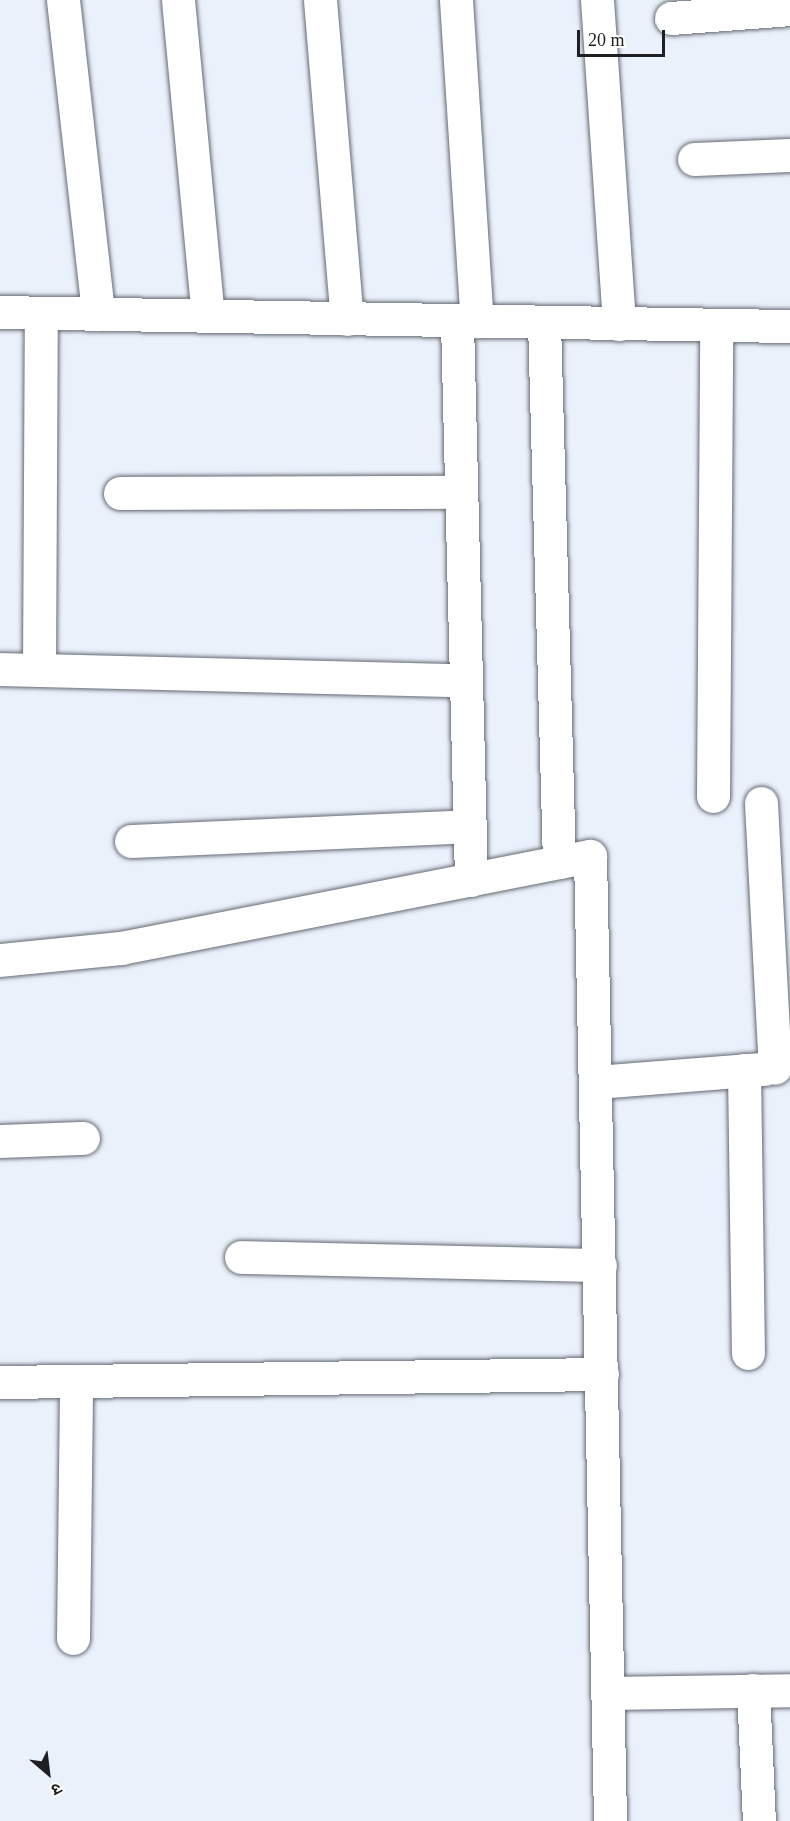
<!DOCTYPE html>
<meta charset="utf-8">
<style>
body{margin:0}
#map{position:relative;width:790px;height:1821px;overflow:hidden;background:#eaf1fb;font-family:"Times New Roman","Noto Sans Devanagari",serif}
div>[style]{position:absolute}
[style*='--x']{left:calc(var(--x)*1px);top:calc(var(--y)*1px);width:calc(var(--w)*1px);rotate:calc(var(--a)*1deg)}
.roads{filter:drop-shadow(0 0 2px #646a73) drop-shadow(0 0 2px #646a73)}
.minor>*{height:33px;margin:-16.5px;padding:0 16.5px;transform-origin:16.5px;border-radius:16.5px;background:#fff}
span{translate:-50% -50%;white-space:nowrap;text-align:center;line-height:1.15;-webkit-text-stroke:4.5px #fff;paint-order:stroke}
.north{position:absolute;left:18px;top:1743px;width:60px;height:60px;-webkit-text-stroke:4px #fff;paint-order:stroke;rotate:152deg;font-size:16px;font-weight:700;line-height:24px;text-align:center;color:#1d1f23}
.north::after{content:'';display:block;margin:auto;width:21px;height:27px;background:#1d1f23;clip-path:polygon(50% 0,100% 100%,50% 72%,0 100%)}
.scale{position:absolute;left:577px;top:30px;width:88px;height:27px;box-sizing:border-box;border:3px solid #1d1f23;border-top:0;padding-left:8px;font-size:18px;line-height:21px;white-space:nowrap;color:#1d1f23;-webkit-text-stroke:4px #fff;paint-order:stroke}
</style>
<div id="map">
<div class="roads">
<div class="minor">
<i style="--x:63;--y:0;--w:316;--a:83.6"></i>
<i style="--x:178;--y:0;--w:317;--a:84.6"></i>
<i style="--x:320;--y:0;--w:320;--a:85.2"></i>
<i style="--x:456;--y:0;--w:322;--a:86.3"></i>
<i style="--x:597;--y:0;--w:325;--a:86.1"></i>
<i style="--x:671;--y:18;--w:119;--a:-4.3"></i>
<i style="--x:694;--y:159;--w:96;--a:-2.4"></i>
<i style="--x:0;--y:312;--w:790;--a:1.02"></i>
<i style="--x:457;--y:322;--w:558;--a:88.56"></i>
<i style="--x:544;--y:322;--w:540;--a:88.41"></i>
<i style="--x:120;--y:493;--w:340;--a:-0.2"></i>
<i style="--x:0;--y:669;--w:463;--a:1.4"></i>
<i style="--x:39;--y:670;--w:357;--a:-89.7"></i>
<i style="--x:713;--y:796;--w:471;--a:-89.6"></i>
<i style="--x:761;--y:803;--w:265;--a:87"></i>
<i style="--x:131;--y:841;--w:338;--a:-2.5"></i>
<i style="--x:0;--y:960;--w:122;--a:-5.7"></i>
<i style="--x:121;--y:948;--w:478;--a:-11.1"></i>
<i style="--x:590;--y:856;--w:965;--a:88.81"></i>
<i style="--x:744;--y:1070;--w:283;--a:89.2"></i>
<i style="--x:597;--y:1082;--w:168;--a:-4.5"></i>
<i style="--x:0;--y:1141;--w:83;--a:-2.1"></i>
<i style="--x:241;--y:1257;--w:359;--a:1.3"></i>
<i style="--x:0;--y:1382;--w:602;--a:-0.76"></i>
<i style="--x:73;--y:1638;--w:257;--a:-89.3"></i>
<i style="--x:753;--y:1690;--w:131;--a:87.4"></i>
<i style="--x:608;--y:1693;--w:182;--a:-0.9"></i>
</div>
</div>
<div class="north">उ</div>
<div class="scale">20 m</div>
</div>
